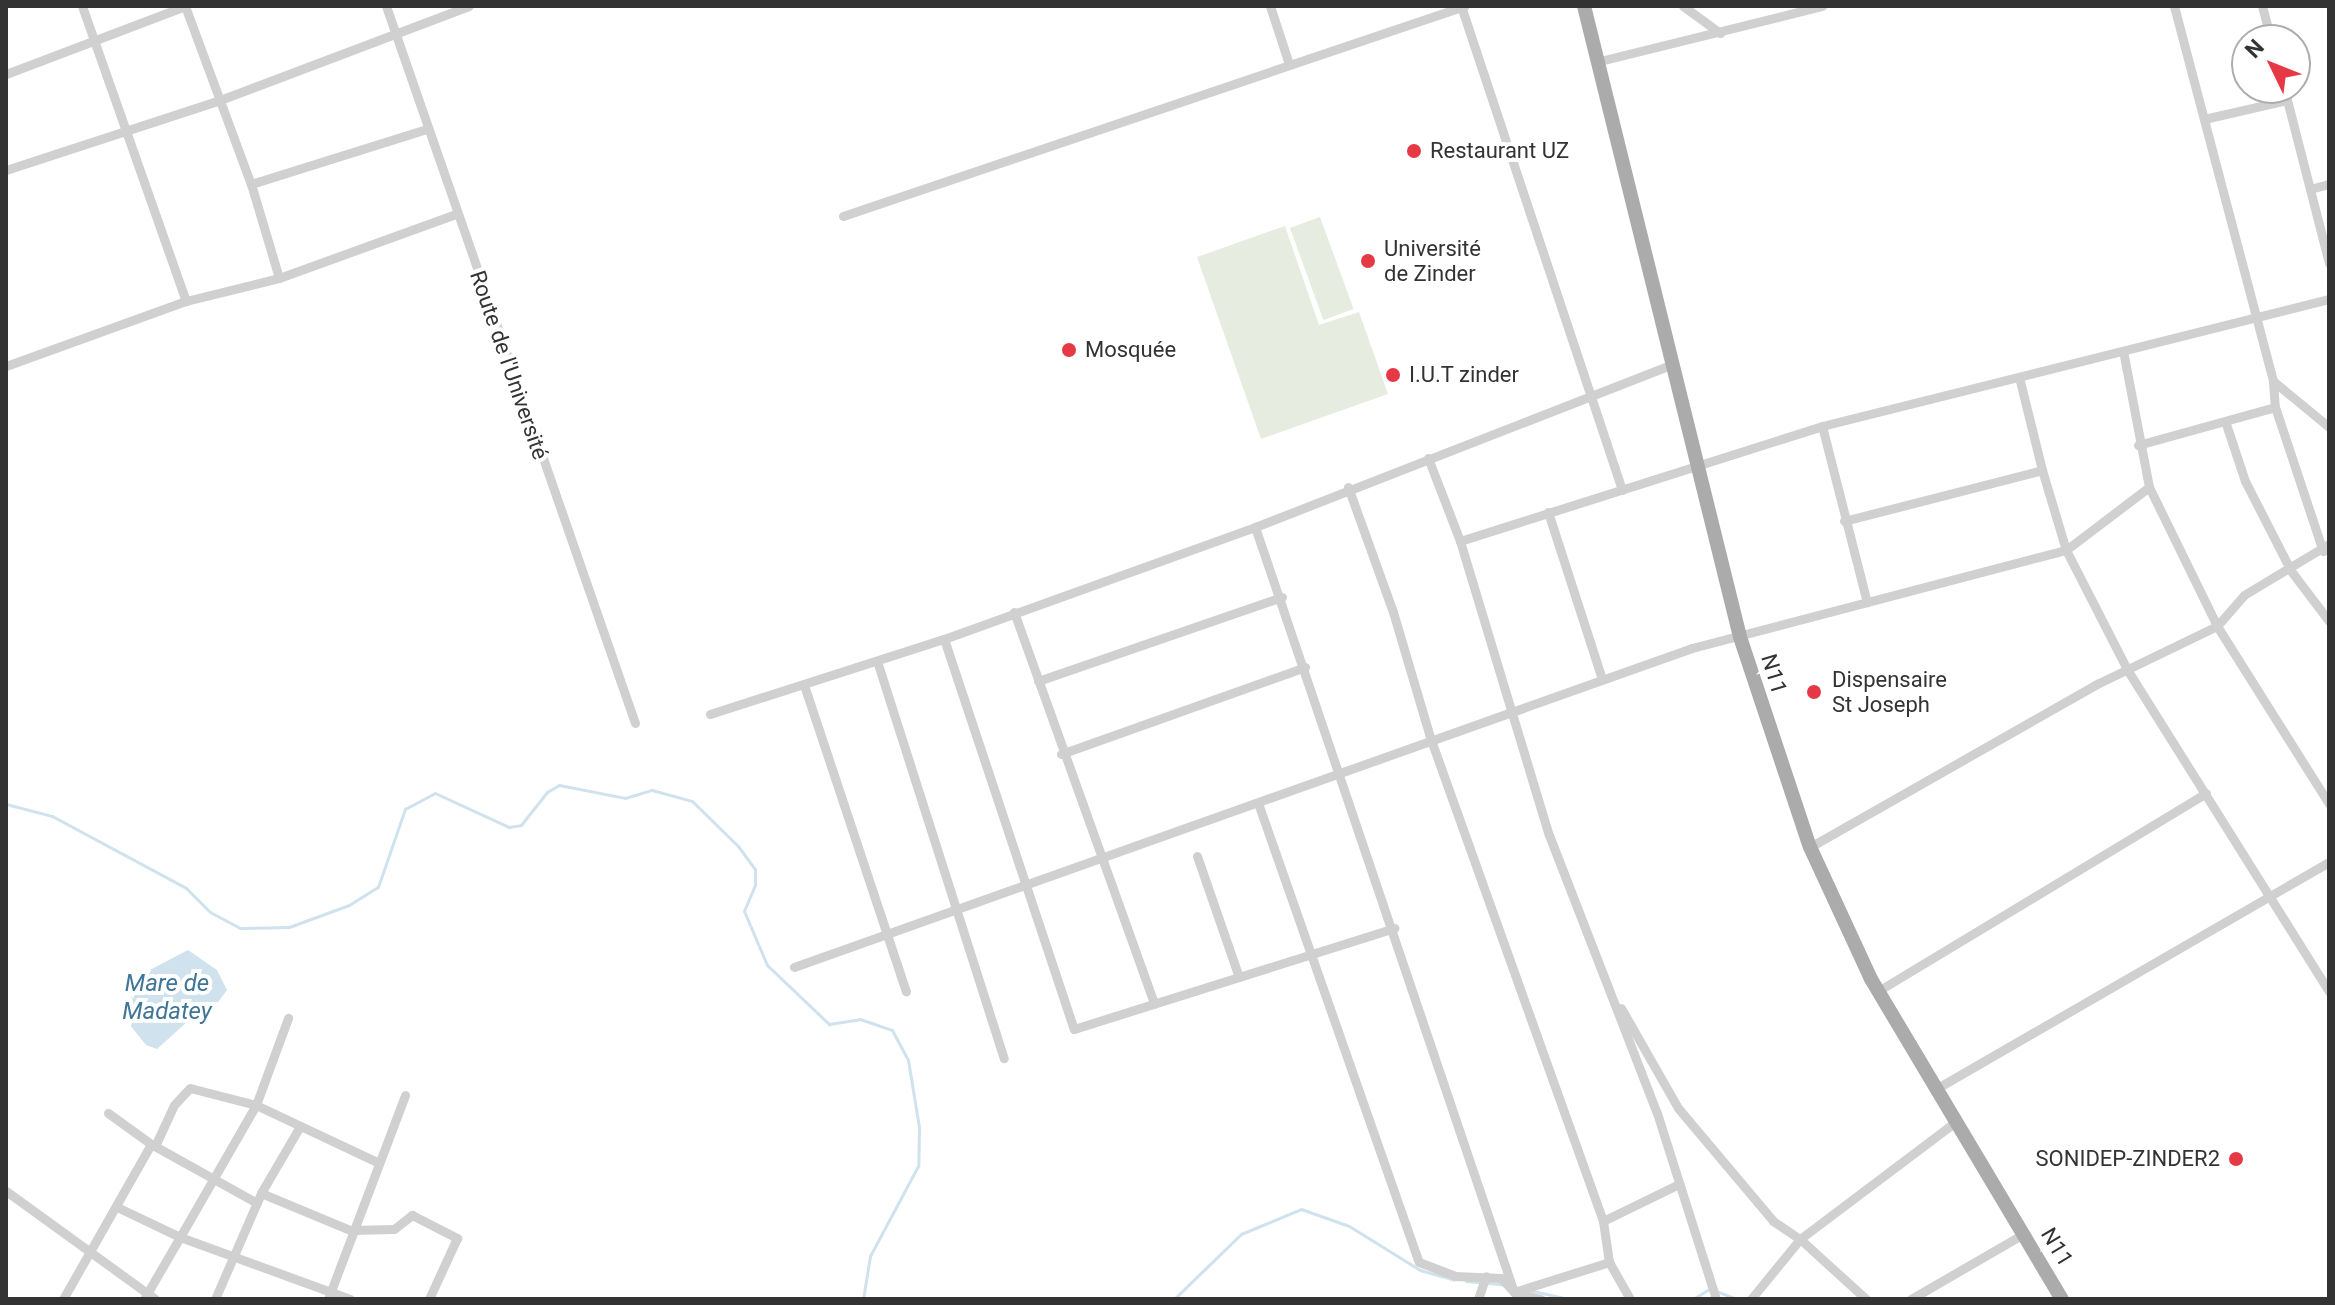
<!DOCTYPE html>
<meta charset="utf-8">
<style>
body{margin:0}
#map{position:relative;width:2335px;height:1305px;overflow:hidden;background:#fff;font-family:Roboto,sans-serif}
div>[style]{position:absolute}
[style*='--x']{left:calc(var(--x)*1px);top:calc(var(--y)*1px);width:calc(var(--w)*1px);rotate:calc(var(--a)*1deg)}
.green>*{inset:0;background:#e6ecdf;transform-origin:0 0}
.water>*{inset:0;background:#cfe2ee}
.stream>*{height:3px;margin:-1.5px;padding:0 1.5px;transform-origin:1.5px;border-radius:1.5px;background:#cfe2ee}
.street>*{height:9px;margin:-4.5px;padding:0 4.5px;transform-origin:4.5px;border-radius:4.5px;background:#d0d0d0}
.primary>*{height:14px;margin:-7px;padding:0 7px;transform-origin:7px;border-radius:7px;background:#ababab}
.dots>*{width:22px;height:22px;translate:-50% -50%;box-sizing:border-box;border:4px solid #fff;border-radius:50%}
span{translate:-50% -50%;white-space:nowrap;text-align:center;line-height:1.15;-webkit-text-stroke:8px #fff;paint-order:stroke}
.poi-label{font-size:22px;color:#333}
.left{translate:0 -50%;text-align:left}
.right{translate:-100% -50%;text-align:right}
.street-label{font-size:22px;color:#333}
.water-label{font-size:24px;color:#3f7597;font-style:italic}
.frame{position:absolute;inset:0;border:8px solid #333;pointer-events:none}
.north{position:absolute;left:2231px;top:24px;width:80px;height:80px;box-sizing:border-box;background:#fff;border:2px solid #adadad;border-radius:50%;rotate:313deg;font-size:22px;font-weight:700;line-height:32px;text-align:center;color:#333}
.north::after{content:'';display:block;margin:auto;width:28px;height:36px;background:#e63946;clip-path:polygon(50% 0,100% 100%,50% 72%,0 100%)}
</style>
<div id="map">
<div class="green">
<i style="left:1320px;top:217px;width:98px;height:32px;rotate:70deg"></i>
<i style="clip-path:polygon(1285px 226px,1319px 325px,1359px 312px,1388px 394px,1261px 439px,1197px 257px)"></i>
</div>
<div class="water">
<i style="clip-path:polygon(188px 950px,217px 970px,227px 990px,213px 1009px,197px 1013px,157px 1049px,146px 1045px,130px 1025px,127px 1010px,134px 989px,146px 972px)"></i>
</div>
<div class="stream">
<i style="--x:6;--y:804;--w:48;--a:14.6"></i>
<i style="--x:52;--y:816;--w:152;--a:28.2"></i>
<i style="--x:186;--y:888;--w:34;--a:45"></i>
<i style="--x:210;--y:912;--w:34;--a:28"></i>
<i style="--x:240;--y:928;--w:49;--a:-1.2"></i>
<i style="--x:289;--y:927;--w:64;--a:-20.1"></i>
<i style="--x:349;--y:905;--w:34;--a:-32"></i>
<i style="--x:378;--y:887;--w:83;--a:-70.9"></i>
<i style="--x:405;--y:809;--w:34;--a:-28"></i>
<i style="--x:435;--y:793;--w:81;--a:24.7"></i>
<i style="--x:509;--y:827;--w:12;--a:-9"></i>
<i style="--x:521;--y:825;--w:42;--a:-51.8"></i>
<i style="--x:547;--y:792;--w:14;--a:-30"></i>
<i style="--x:559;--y:785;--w:67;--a:11.1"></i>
<i style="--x:625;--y:798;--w:28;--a:-17"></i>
<i style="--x:652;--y:790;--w:41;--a:15.4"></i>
<i style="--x:692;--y:801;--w:64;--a:44.4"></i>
<i style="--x:738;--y:846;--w:29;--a:54"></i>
<i style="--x:755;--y:869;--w:16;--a:90"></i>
<i style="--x:755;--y:885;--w:28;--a:113"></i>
<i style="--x:744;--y:911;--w:59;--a:66.9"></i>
<i style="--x:767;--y:965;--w:86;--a:43.6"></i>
<i style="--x:829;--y:1024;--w:31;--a:-9"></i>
<i style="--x:860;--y:1019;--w:34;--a:19"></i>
<i style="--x:892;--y:1030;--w:34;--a:62"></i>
<i style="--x:908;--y:1060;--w:68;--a:80.7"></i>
<i style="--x:919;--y:1127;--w:39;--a:91"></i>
<i style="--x:918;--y:1166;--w:102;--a:118.1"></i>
<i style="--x:870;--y:1256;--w:44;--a:99.2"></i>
<i style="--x:1466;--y:1281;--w:36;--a:5"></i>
<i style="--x:1529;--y:1290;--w:39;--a:13"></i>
<i style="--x:1716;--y:1291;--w:22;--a:21"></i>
<i style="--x:1174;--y:1299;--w:93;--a:-44.1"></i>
<i style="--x:1241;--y:1234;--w:65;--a:-22.6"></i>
<i style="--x:1301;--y:1209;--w:51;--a:19.5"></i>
<i style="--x:1349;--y:1226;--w:84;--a:31.8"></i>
<i style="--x:1420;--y:1270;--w:35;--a:16"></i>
<i style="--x:1693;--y:1299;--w:19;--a:-32"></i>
</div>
<div class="street">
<i style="--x:82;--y:6;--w:313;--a:70.6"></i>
<i style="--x:185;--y:6;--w:190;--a:69.7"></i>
<i style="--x:251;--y:184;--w:98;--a:73.4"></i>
<i style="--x:386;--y:6;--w:759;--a:70.85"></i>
<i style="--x:1270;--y:6;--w:61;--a:71.9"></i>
<i style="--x:1461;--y:6;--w:510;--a:71.6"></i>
<i style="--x:1683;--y:6;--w:46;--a:36.1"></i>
<i style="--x:2174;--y:6;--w:388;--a:75.2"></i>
<i style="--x:2273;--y:381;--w:26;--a:86"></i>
<i style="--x:2275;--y:407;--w:152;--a:71.6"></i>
<i style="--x:2262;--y:6;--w:35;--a:75"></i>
<i style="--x:1600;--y:61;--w:229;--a:-13.9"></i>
<i style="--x:6;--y:74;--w:191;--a:-20.8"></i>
<i style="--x:2284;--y:88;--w:181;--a:75.6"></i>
<i style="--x:2204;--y:119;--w:85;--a:-12.9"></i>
<i style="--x:6;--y:170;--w:225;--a:-18.1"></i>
<i style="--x:220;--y:100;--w:266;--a:-20.7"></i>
<i style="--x:251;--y:184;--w:184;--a:-17.4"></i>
<i style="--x:2310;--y:189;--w:20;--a:-15"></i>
<i style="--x:843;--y:216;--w:656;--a:-18.68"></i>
<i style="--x:6;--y:366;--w:191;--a:-19.9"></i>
<i style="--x:186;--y:301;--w:96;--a:-13.9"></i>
<i style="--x:279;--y:278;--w:188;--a:-19.9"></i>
<i style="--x:2019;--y:377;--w:96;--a:76.1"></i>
<i style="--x:2273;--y:381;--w:72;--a:39.4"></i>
<i style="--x:2226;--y:424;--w:60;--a:71.6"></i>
<i style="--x:2245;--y:481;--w:101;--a:62.9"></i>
<i style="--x:2291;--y:571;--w:63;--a:52.8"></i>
<i style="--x:1822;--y:426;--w:182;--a:75.7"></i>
<i style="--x:2138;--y:445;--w:142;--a:-15.5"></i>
<i style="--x:1428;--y:458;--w:89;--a:68.9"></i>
<i style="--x:1460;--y:541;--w:307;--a:73.2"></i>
<i style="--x:1549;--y:835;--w:298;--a:68.8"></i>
<i style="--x:1657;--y:1113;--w:195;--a:72.4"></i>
<i style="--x:1348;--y:487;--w:133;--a:70.2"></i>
<i style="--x:1393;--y:612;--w:134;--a:73.5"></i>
<i style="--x:1431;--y:740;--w:511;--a:70.32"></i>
<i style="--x:1603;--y:1221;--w:41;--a:81.7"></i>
<i style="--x:1609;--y:1262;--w:43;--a:60.4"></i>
<i style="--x:2149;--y:487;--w:155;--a:63.9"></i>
<i style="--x:2217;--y:626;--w:210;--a:57.8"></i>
<i style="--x:1548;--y:512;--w:176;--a:72.1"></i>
<i style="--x:1844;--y:521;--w:204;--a:-14.4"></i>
<i style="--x:2042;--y:470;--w:84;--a:73.3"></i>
<i style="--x:2066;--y:550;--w:136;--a:62.9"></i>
<i style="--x:2128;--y:671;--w:379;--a:57.9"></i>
<i style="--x:1255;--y:527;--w:808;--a:71.3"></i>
<i style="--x:1514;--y:1292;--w:100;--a:-17.5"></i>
<i style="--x:1460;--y:541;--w:380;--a:-17.6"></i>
<i style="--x:1822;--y:426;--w:523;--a:-14.06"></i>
<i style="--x:1014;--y:612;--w:416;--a:70.3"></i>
<i style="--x:944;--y:639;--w:411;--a:71.6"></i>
<i style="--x:1074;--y:1029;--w:336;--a:-17.5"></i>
<i style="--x:877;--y:661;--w:417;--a:72.3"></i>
<i style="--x:1038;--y:681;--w:258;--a:-19"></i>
<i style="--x:804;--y:685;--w:323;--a:71.6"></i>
<i style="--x:710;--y:714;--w:246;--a:-17.8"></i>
<i style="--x:944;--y:639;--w:331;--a:-19.8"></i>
<i style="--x:1255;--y:527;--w:450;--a:-21.3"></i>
<i style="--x:1061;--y:754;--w:259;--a:-19.6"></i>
<i style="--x:1258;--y:803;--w:486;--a:70.7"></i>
<i style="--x:1419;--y:1262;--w:39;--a:21"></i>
<i style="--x:1455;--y:1276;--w:46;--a:2.5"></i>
<i style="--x:1501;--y:1278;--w:19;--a:47"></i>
<i style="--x:1514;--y:1292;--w:28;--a:15"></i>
<i style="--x:1810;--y:847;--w:332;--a:-29.6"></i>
<i style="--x:2099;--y:683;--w:131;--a:-25.8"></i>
<i style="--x:2217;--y:626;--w:41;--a:-48.9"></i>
<i style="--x:2244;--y:595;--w:99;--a:-31"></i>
<i style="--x:1197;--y:856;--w:128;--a:70.9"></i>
<i style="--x:794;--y:967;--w:953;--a:-19.56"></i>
<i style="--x:1692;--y:648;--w:387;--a:-14.7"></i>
<i style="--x:2066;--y:550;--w:104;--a:-37.2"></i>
<i style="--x:2149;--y:487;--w:138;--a:-100.8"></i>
<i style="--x:1878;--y:991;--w:383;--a:-31.1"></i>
<i style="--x:1621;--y:1008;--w:115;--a:60.3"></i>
<i style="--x:1678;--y:1108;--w:148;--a:49.9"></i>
<i style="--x:1773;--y:1221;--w:32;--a:34"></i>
<i style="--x:1800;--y:1239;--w:89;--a:42.3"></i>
<i style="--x:1934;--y:1090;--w:456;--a:-30"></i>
<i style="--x:108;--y:1113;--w:53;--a:35.8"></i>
<i style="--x:155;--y:1146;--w:45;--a:-65.1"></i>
<i style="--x:174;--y:1105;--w:23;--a:-47"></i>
<i style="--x:190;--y:1088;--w:68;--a:14.4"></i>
<i style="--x:256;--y:1105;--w:134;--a:25.2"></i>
<i style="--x:6;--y:1191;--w:184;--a:35.9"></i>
<i style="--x:261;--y:1193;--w:96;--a:22.6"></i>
<i style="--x:350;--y:1230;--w:44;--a:-1.3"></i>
<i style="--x:394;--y:1229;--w:23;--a:-38"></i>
<i style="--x:412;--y:1215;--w:51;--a:27.1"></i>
<i style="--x:457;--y:1238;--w:67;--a:114.7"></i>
<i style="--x:117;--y:1207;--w:70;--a:25.5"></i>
<i style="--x:180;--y:1237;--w:152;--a:-60.1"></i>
<i style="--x:256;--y:1105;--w:93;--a:-69.8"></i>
<i style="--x:1603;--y:1221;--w:85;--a:-26"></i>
<i style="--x:63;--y:1299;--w:178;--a:-60.4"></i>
<i style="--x:151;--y:1144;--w:121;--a:29.1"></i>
<i style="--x:144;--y:1299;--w:72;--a:-59.9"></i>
<i style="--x:180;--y:1237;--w:181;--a:20"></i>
<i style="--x:215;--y:1299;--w:116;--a:-66.5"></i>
<i style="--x:261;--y:1193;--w:75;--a:-59.7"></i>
<i style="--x:328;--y:1299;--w:218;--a:-69.3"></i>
<i style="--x:1478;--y:1299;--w:24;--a:-71"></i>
<i style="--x:1751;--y:1299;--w:77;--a:-50.8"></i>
<i style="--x:1800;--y:1239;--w:193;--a:-37"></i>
<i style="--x:1911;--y:1299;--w:129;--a:-30.1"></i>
</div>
<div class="primary">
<i style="--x:1584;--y:6;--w:650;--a:76.11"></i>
<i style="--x:1740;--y:637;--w:221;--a:71.6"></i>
<i style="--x:1810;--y:847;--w:145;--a:65.2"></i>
<i style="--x:1871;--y:979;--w:373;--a:59.2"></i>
</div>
<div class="dots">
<i style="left:1414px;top:151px;background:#e63946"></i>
<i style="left:1368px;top:261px;background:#e63946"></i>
<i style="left:1069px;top:350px;background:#e63946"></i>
<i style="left:1393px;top:375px;background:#e63946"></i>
<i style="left:1814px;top:692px;background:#e63946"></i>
<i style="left:2236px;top:1159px;background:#e63946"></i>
</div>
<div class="poi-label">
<span class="left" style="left:1430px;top:151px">Restaurant UZ</span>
<span class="left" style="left:1384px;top:261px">Université<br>de Zinder</span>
<span class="left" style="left:1085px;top:350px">Mosquée</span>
<span class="left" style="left:1409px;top:375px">I.U.T zinder</span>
<span class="left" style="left:1832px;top:692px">Dispensaire<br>St Joseph</span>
<span class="right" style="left:2220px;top:1159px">SONIDEP-ZINDER2</span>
</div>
<div class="street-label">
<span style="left:509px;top:365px;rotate:71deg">Route de l'Université</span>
<span style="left:1774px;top:674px;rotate:73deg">N11</span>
<span style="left:2057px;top:1247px;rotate:59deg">N11</span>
</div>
<div class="water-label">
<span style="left:167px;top:998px">Mare de<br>Madatey</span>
</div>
<div class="frame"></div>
<div class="north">N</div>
</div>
